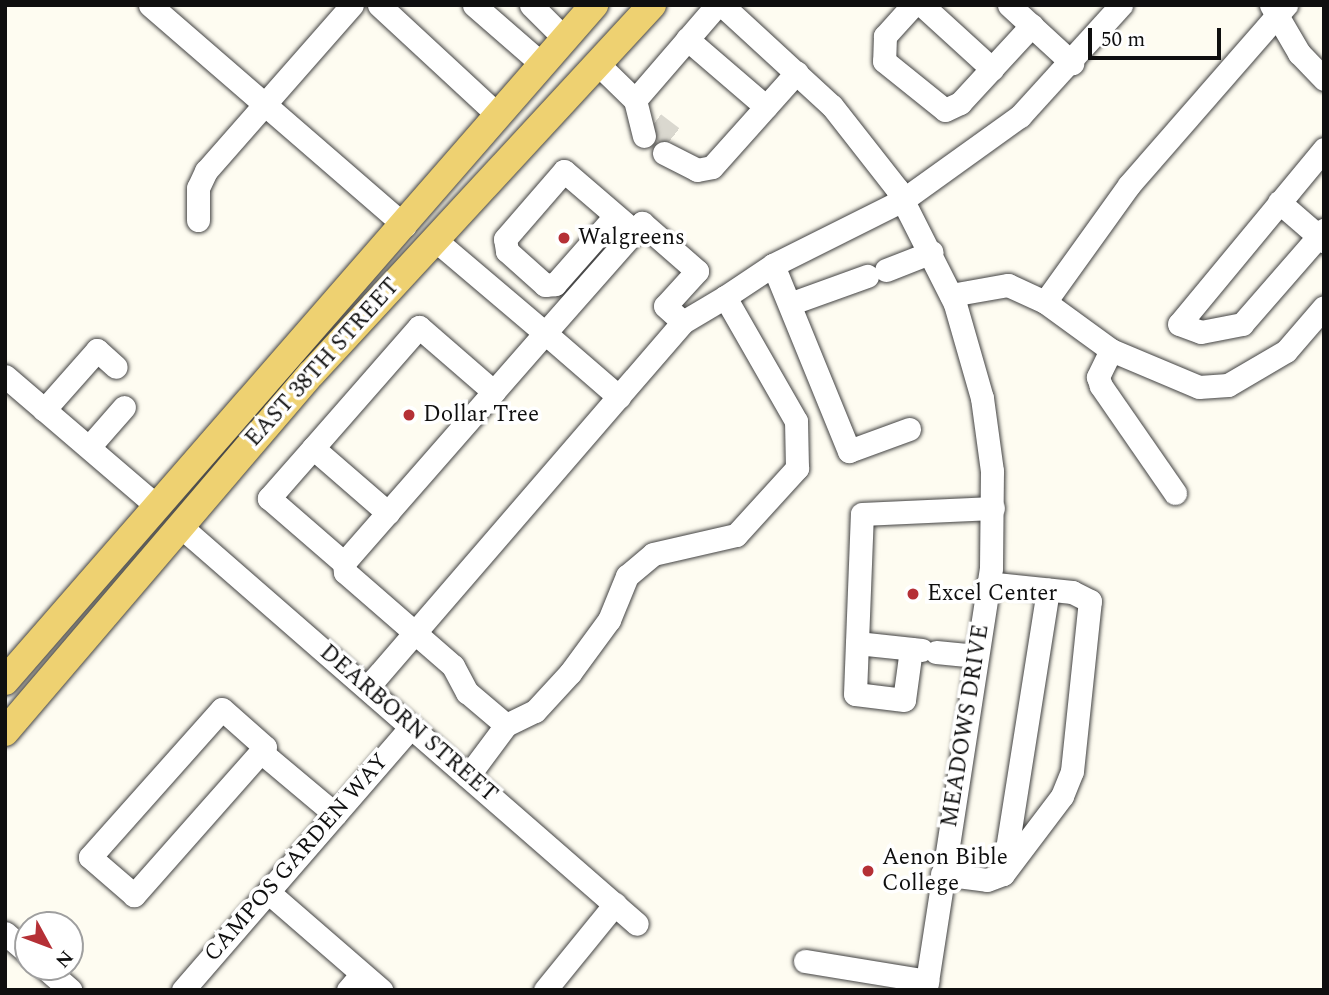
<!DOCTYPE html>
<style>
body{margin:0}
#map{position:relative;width:1329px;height:995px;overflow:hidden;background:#fefcf1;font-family:Spectral,serif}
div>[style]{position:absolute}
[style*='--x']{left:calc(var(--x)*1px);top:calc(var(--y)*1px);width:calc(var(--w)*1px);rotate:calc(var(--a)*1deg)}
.minor-tunnel>*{height:23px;margin-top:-11.5px;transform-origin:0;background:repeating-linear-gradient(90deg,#dad8cf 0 23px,transparent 0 34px)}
.roads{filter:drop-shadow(0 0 2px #424242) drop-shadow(0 0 2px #424242)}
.minor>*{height:23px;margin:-11.5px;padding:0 11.5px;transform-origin:11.5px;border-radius:11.5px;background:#fff}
.major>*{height:28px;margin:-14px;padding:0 14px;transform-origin:14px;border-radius:14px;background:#eed171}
.dots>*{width:19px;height:19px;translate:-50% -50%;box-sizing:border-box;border:4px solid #fff;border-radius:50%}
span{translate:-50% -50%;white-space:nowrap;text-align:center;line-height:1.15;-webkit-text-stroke:7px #fff;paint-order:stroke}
.poi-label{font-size:23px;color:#0f0f0f}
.left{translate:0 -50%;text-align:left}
.street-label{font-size:23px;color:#0f0f0f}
.frame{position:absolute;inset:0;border:7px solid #0f0f0f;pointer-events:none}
.north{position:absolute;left:14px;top:911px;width:70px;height:70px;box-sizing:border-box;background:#fff;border:2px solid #9f9f9f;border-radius:50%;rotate:131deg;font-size:19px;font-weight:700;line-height:28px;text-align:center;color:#0f0f0f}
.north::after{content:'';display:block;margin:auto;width:24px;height:32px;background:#b53036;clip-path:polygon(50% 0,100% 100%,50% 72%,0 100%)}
.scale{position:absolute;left:1088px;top:28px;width:133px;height:32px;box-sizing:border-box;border:4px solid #0f0f0f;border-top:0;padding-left:9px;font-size:21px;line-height:24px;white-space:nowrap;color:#0f0f0f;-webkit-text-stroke:5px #fff;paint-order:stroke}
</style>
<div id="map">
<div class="minor-tunnel">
<i style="--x:654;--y:123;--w:26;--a:37"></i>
</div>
<div class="roads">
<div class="minor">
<i style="--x:150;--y:5;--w:337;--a:40.9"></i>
<i style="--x:379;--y:5;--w:163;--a:42.8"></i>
<i style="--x:474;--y:5;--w:91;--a:41"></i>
<i style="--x:531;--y:5;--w:48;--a:45"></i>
<i style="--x:722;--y:5;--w:149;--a:42.6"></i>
<i style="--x:832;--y:106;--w:105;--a:51.9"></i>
<i style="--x:897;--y:189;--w:129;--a:63.2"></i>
<i style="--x:955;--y:304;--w:98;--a:74"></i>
<i style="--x:982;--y:398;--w:74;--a:82.2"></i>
<i style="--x:992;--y:471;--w:97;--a:90.6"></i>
<i style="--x:991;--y:568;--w:427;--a:98.8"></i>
<i style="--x:913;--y:5;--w:42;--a:132.1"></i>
<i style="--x:885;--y:36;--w:25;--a:92"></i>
<i style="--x:884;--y:61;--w:78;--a:38.8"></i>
<i style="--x:945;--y:110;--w:17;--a:-25"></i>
<i style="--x:960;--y:103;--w:106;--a:-47.3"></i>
<i style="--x:922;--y:5;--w:95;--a:42.4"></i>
<i style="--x:1009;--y:5;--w:86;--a:42.6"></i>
<i style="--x:1271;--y:5;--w:56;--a:59.7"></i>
<i style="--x:1299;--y:53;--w:36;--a:46"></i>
<i style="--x:687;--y:39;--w:104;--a:40.7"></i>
<i style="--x:600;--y:66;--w:49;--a:44.2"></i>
<i style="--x:635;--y:100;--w:37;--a:76"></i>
<i style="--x:635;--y:100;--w:125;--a:-49.2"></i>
<i style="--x:1324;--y:149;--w:227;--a:129.6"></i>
<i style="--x:1179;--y:324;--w:23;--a:20"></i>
<i style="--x:1201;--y:332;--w:42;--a:-11"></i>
<i style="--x:1242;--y:324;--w:125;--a:-48.9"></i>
<i style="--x:664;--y:153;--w:37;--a:27"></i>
<i style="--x:697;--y:170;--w:15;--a:-11"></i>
<i style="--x:712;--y:167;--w:127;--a:-48.2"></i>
<i style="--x:1279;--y:202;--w:60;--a:40.9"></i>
<i style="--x:615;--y:216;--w:91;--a:131.4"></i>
<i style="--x:555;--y:284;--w:10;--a:174"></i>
<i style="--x:545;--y:285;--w:51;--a:-138.2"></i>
<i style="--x:507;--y:251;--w:12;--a:-99"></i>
<i style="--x:505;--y:239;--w:90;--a:-49.1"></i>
<i style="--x:564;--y:171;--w:94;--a:40.7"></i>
<i style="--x:198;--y:220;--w:32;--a:-90"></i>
<i style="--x:198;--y:188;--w:19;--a:-65"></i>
<i style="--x:206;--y:171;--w:221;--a:-48.7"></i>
<i style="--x:434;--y:239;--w:145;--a:40.3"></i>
<i style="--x:545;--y:333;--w:305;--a:131.2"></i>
<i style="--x:344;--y:563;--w:9;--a:84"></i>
<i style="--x:345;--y:572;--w:143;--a:41"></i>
<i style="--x:453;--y:666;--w:30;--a:62"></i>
<i style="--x:467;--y:692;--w:51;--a:40.2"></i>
<i style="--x:506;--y:725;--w:64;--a:126.7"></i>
<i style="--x:773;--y:265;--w:201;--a:67.8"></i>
<i style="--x:849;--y:451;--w:64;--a:-20.1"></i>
<i style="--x:886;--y:270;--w:49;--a:-21.4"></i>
<i style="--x:951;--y:295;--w:58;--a:-10"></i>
<i style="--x:1008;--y:285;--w:41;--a:24.7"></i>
<i style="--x:1045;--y:302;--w:82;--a:36"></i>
<i style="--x:1111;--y:350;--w:95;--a:22.8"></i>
<i style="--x:1199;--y:387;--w:29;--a:-4"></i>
<i style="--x:1228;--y:385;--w:67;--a:-30.4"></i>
<i style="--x:1286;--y:351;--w:58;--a:-49.2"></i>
<i style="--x:1045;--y:302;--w:144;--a:-54.3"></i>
<i style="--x:1129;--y:185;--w:239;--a:-48.9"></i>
<i style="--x:792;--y:303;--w:80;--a:-19.8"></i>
<i style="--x:1111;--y:350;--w:30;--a:116"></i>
<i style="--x:1098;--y:377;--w:9;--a:72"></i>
<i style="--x:1101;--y:386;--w:130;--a:55.3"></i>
<i style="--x:5;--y:376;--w:201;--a:40.6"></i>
<i style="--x:619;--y:397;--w:98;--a:-139.1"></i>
<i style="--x:545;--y:333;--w:147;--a:-48.6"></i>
<i style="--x:642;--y:223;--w:73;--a:41.1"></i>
<i style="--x:697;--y:271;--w:47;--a:132.4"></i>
<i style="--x:665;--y:306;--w:24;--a:42"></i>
<i style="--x:44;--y:410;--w:80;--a:-48.5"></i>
<i style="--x:97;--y:350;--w:25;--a:42"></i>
<i style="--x:89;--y:447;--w:53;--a:-48.8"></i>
<i style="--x:313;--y:448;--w:67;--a:131.3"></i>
<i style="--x:269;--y:498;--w:99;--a:40.9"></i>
<i style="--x:388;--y:513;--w:99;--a:-139.1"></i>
<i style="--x:313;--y:448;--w:161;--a:-48.8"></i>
<i style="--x:419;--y:327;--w:99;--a:40.9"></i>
<i style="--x:179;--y:525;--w:607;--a:41.06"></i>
<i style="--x:857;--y:643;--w:65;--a:6.1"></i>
<i style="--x:911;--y:649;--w:51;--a:97.8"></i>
<i style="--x:904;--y:700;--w:49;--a:-173"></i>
<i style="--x:855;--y:694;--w:180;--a:-87.8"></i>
<i style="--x:862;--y:514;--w:131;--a:-2.6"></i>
<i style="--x:936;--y:652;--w:41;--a:5.6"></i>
<i style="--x:367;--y:688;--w:484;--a:-49.2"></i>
<i style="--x:683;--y:322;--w:49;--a:-30.8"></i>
<i style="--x:222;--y:709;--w:57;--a:41.5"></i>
<i style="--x:265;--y:747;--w:198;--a:131.5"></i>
<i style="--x:134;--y:895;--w:58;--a:-139.2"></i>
<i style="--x:90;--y:857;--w:198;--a:-48.3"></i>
<i style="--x:506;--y:725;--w:32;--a:-26"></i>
<i style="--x:535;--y:711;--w:52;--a:-47.4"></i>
<i style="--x:570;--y:673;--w:66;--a:-53.7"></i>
<i style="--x:609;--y:620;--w:48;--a:-67.8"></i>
<i style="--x:627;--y:576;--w:34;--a:-40"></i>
<i style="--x:653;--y:554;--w:85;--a:-12.9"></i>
<i style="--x:736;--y:535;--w:91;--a:-47.7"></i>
<i style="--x:797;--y:468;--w:47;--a:-91.2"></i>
<i style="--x:796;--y:421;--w:143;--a:-119.8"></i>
<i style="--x:725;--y:297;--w:58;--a:-33.7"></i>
<i style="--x:773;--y:265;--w:145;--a:-26.6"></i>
<i style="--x:903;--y:200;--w:144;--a:-35.7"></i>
<i style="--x:1020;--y:116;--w:150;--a:-47.7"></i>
<i style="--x:261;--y:752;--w:97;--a:40"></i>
<i style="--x:942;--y:874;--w:45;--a:7.6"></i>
<i style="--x:987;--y:880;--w:17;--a:-21"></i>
<i style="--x:1003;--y:874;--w:98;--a:-52.9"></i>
<i style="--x:1062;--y:796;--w:27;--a:-68"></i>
<i style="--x:1072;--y:771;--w:171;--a:-84"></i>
<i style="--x:1090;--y:601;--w:20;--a:-153"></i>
<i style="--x:1072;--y:592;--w:84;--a:-173.9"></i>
<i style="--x:1003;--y:874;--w:288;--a:-81"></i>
<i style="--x:268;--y:892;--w:150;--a:40.9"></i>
<i style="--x:5;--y:933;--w:30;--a:41"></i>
<i style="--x:805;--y:961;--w:124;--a:9.3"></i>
<i style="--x:44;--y:967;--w:35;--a:41"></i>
<i style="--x:183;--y:990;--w:348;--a:-49.1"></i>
<i style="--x:348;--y:990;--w:21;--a:-49"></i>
<i style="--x:545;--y:990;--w:111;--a:-50.9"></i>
</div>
<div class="major">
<i style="--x:5;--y:681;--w:897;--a:-48.93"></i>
<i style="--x:5;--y:732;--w:472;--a:-49.5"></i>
<i style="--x:312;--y:373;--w:501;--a:-47.26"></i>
</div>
</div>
<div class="dots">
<i style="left:564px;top:238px;background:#b53036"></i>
<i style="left:409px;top:415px;background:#b53036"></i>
<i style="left:913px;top:594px;background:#b53036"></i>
<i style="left:868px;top:871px;background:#b53036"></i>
</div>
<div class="poi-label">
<span class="left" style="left:578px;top:238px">Walgreens</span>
<span class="left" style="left:423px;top:415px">Dollar Tree</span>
<span class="left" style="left:927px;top:594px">Excel Center</span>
<span class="left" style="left:882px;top:871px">Aenon Bible<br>College</span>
</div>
<div class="street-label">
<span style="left:323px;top:363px;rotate:-48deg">EAST 38TH STREET</span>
<span style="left:408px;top:724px;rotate:41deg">DEARBORN STREET</span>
<span style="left:966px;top:726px;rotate:-81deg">MEADOWS DRIVE</span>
<span style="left:297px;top:858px;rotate:-49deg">CAMPOS GARDEN WAY</span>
</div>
<div class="frame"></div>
<div class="north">N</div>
<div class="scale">50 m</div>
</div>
